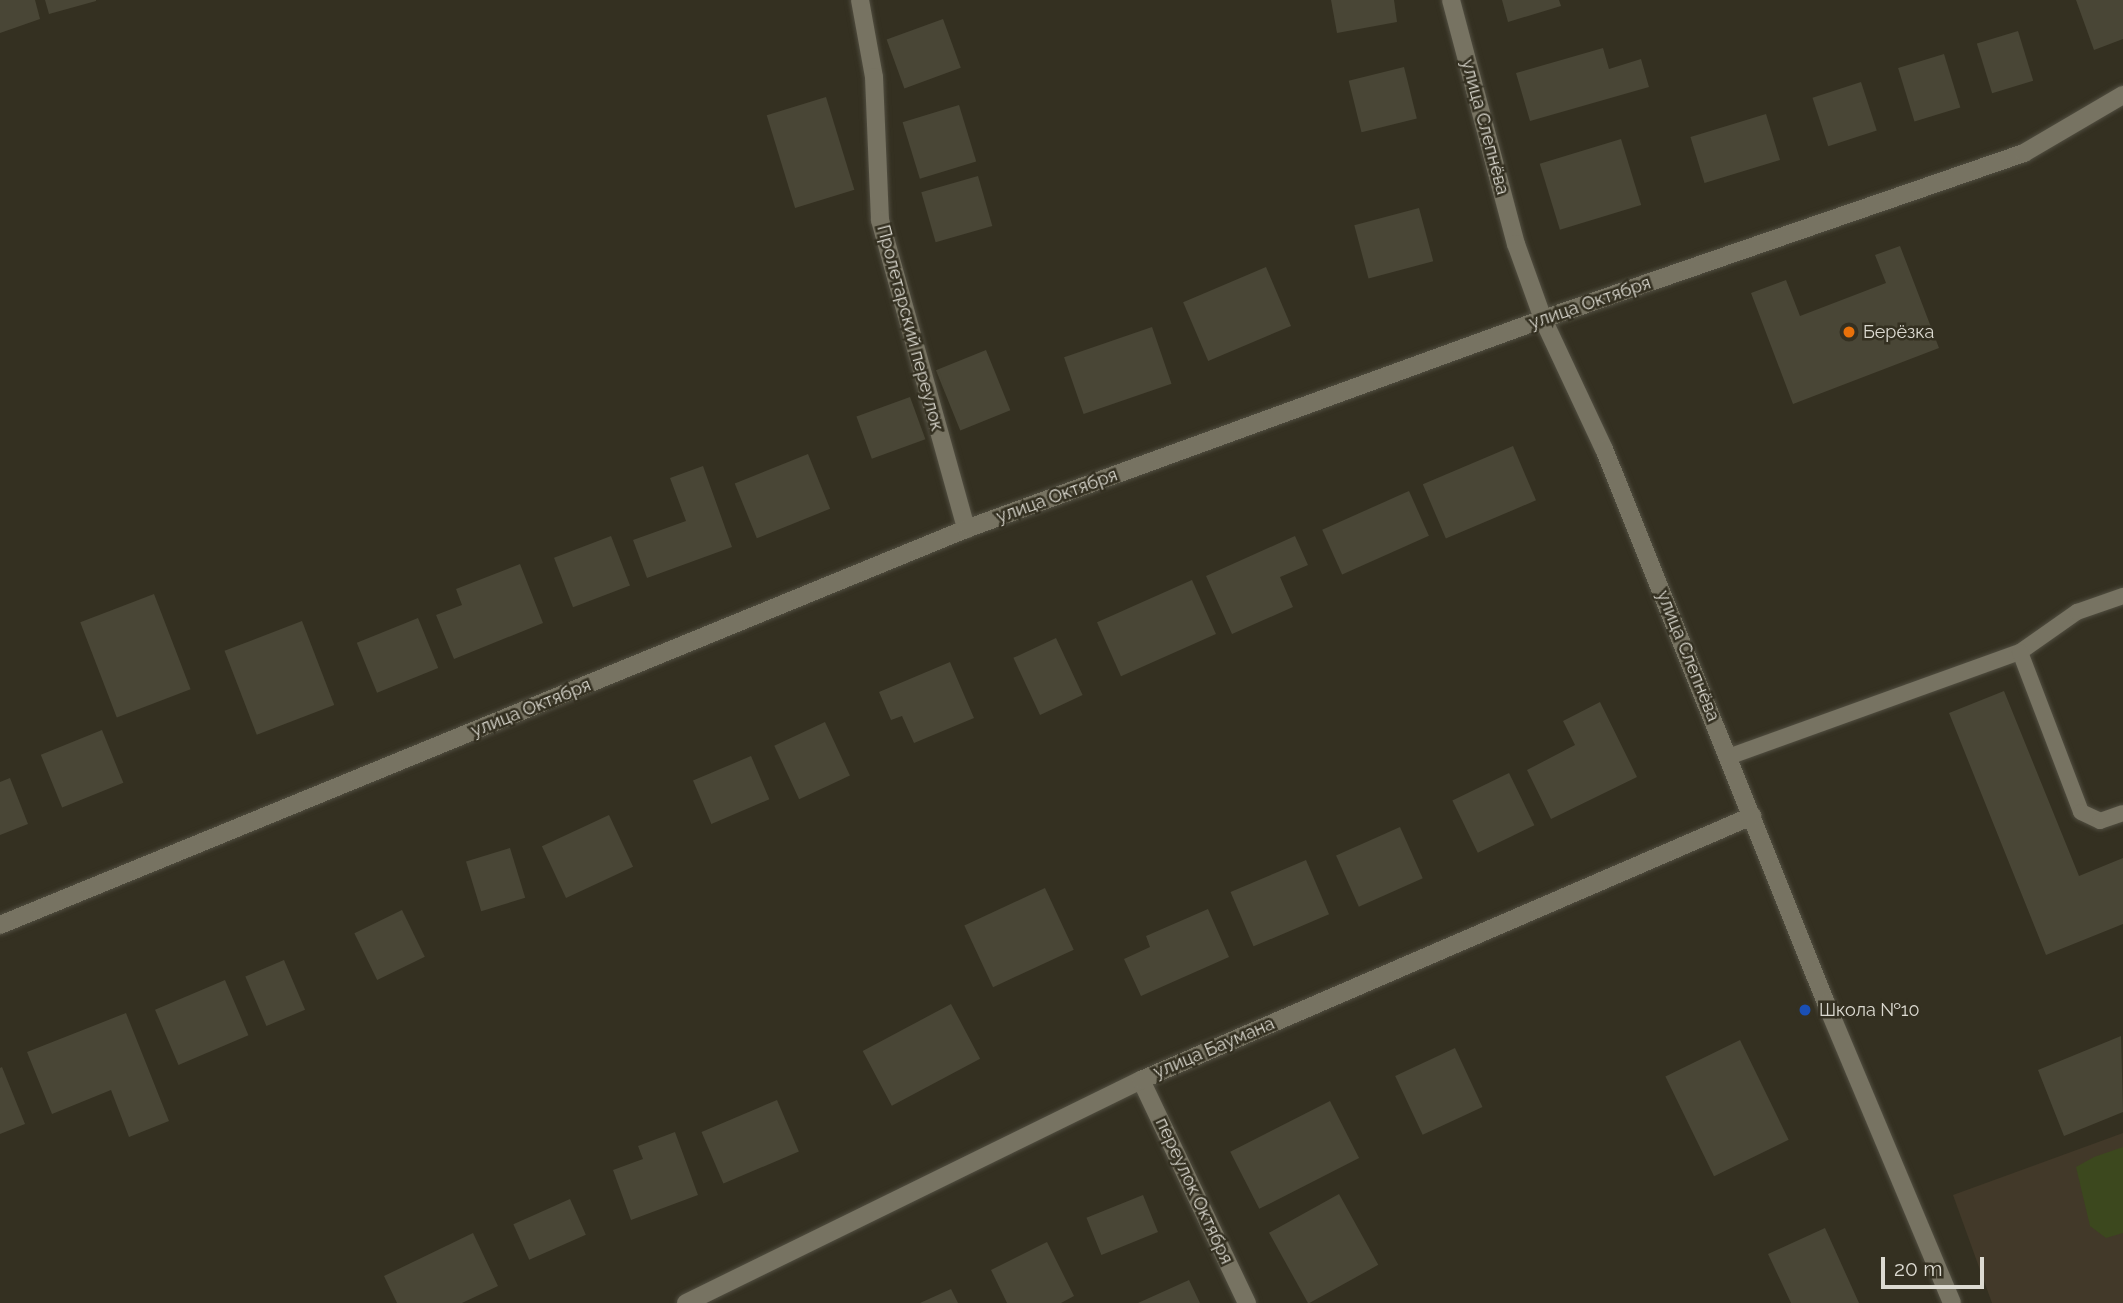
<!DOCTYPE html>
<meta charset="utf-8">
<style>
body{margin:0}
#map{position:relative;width:2123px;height:1303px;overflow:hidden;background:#343021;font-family:Raleway,sans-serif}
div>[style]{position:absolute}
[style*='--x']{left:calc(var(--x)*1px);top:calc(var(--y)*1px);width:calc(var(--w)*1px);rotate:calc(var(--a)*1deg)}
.education>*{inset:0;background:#423929}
.green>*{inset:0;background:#3c481e}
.building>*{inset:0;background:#494636;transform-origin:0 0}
.roads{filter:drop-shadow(0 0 2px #514e41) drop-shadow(0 0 2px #514e41)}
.service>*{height:16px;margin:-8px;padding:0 8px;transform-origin:8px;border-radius:8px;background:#777362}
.minor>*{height:18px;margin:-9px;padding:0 9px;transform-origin:9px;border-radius:9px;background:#777362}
.dots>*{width:19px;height:19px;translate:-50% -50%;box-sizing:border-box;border:4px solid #343021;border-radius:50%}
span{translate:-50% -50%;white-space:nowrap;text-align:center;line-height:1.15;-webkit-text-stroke:5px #343021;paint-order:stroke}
.street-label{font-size:18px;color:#dcdad1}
.poi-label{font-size:18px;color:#dcdad1}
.left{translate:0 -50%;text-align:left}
.scale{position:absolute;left:1881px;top:1257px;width:103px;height:32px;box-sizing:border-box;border:4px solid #dcdad1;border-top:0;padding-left:9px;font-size:21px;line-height:24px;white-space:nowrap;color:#dcdad1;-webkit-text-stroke:5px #343021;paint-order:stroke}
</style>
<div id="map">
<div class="education">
<i style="clip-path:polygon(2123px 1133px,2123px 1303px,1992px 1303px,1953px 1195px)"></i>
</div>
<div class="green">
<i style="clip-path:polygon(2123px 1147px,2123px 1233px,2106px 1238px,2090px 1226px,2076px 1167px,2094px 1157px)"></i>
</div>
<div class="building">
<i style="clip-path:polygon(0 0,35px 0,40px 19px,0 33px)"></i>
<i style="clip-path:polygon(45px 0,96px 0,96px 1px,49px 14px)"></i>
<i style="clip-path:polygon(1331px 0,1394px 0,1397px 22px,1337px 33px)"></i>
<i style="clip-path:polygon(1502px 0,1559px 0,1561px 6px,1508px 22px)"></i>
<i style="clip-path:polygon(2076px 0,2123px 0,2123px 39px,2094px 50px)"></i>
<i style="left:943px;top:19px;width:52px;height:60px;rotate:70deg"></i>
<i style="left:2018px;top:31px;width:52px;height:43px;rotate:73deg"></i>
<i style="clip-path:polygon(1603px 48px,1609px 69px,1641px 59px,1649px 87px,1530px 121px,1516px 73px)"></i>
<i style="left:1944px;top:54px;width:56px;height:48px;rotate:73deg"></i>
<i style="left:1404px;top:67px;width:53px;height:57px;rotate:76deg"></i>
<i style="left:1861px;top:82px;width:51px;height:51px;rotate:72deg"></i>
<i style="left:826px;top:97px;width:97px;height:62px;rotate:73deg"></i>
<i style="left:959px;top:105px;width:59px;height:59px;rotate:73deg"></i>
<i style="left:1766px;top:114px;width:48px;height:79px;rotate:73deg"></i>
<i style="left:1621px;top:139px;width:69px;height:85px;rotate:73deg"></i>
<i style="left:978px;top:176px;width:52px;height:59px;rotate:74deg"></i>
<i style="left:1419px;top:208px;width:55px;height:67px;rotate:75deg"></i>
<i style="clip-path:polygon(1900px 246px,1939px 348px,1793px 404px,1751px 293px,1786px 280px,1800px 316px,1886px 283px,1875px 255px)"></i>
<i style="left:1266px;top:267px;width:64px;height:90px;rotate:67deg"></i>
<i style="left:1152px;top:327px;width:60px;height:93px;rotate:71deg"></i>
<i style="left:986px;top:350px;width:65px;height:54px;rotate:68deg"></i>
<i style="left:910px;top:397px;width:45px;height:57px;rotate:70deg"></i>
<i style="left:1513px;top:446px;width:59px;height:98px;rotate:67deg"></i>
<i style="left:808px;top:454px;width:59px;height:79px;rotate:68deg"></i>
<i style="clip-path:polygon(703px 466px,732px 547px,647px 578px,633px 540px,686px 521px,670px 478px)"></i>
<i style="left:1409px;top:491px;width:49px;height:95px;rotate:66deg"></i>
<i style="left:611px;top:536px;width:53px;height:61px;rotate:69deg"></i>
<i style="clip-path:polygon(1295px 536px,1308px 565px,1280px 577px,1293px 607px,1232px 634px,1206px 576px)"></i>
<i style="clip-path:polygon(520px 564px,543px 623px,454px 659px,436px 615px,462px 605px,456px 589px)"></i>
<i style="left:1192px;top:580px;width:59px;height:104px;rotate:66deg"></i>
<i style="left:154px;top:594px;width:102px;height:79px;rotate:69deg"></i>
<i style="left:418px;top:618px;width:54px;height:66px;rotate:68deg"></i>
<i style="left:302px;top:621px;width:90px;height:83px;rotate:69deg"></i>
<i style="left:1056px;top:638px;width:63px;height:47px;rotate:65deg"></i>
<i style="clip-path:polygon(950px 662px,974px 718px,914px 743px,902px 716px,891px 720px,879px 692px)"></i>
<i style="clip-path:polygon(2004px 691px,2079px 876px,2123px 858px,2123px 924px,2046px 955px,1949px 713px)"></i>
<i style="clip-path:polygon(1600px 702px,1637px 777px,1551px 819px,1527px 770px,1575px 745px,1563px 721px)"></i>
<i style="left:825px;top:722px;width:59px;height:56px;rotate:65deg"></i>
<i style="left:102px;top:730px;width:57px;height:66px;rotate:68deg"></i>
<i style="left:751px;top:756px;width:47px;height:63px;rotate:67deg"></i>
<i style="left:1509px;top:773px;width:58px;height:63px;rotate:64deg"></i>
<i style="clip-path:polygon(10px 778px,28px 824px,0 835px,0 782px)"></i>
<i style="left:609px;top:815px;width:57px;height:74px;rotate:65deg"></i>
<i style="left:1400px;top:827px;width:56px;height:70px;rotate:66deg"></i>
<i style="left:510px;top:848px;width:52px;height:46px;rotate:73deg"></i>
<i style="left:1306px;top:860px;width:59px;height:82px;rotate:67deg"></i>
<i style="left:1045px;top:888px;width:68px;height:89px;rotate:65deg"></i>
<i style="clip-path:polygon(1208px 909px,1229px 957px,1141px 996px,1124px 959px,1150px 947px,1146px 936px)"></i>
<i style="left:402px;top:910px;width:52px;height:53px;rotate:64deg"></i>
<i style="left:284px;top:960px;width:54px;height:42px;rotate:67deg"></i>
<i style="left:225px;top:980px;width:60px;height:76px;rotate:67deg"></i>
<i style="left:951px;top:1004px;width:62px;height:100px;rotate:62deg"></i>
<i style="clip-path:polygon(126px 1013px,169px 1121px,129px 1137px,111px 1090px,52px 1114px,27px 1052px)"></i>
<i style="clip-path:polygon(2121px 1036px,2123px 1112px,2064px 1136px,2038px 1070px)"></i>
<i style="left:1740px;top:1040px;width:111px;height:83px;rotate:64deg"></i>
<i style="left:1455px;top:1048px;width:65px;height:66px;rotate:65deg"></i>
<i style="clip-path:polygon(2px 1067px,25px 1124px,0 1134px,0 1068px)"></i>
<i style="left:777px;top:1100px;width:56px;height:82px;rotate:67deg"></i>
<i style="left:1330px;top:1101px;width:64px;height:112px;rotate:63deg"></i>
<i style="clip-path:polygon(675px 1132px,698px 1195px,631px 1220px,613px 1170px,643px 1159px,638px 1146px)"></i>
<i style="left:1339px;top:1194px;width:81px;height:80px;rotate:61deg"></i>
<i style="left:1143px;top:1195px;width:40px;height:61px;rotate:68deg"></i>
<i style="left:570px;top:1199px;width:39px;height:62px;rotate:66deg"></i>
<i style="clip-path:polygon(1825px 1228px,1859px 1303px,1791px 1303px,1768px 1254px)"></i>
<i style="clip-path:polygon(473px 1233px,498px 1286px,462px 1303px,397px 1303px,384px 1276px)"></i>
<i style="clip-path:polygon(1047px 1242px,1074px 1296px,1061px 1303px,1007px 1303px,991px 1270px)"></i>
<i style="clip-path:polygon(1189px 1280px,1200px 1303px,1138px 1303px)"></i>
<i style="clip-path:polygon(951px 1289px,958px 1303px,920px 1303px)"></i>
</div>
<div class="roads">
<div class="service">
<i style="--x:2020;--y:652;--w:70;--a:-35.1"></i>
<i style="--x:2077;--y:612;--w:49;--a:-19.2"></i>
<i style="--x:1728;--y:757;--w:310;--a:-19.8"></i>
<i style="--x:2020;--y:652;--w:171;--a:69.1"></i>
<i style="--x:2081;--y:812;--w:21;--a:25"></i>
<i style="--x:2100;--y:821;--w:24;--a:-19"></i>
</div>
<div class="minor">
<i style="--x:860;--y:0;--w:78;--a:79.7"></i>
<i style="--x:874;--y:77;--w:143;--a:87.6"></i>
<i style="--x:880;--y:220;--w:321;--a:74.4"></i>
<i style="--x:1451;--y:0;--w:253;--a:75.1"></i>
<i style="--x:1516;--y:244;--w:80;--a:70.2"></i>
<i style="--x:1543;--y:319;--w:144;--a:64.9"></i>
<i style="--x:1604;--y:449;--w:597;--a:68.16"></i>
<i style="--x:1826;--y:1003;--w:325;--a:67.2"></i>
<i style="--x:0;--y:925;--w:1044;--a:-22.29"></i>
<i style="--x:966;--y:529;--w:614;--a:-20"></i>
<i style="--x:1543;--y:319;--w:509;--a:-19.04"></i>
<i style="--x:2024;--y:153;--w:115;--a:-30.4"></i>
<i style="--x:1141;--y:1080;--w:247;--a:64.6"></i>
<i style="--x:686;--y:1303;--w:507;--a:-26.11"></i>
<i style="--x:1141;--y:1080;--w:666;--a:-23.37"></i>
</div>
</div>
<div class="dots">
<i style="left:1849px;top:332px;background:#e8710a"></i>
<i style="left:1805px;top:1010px;background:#1a4fb4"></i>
</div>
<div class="street-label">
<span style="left:1485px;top:127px;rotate:75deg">улица Слепнёва</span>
<span style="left:1590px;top:303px;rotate:-19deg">улица Октября</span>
<span style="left:910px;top:328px;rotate:75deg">Пролетарский переулок</span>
<span style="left:1057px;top:496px;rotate:-20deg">улица Октября</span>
<span style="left:1688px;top:656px;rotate:68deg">улица Слепнёва</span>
<span style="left:531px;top:708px;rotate:-22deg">улица Октября</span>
<span style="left:1214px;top:1048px;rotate:-23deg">улица Баумана</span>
<span style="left:1194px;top:1191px;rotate:65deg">переулок Октября</span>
</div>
<div class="poi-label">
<span class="left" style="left:1863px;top:332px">Берёзка</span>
<span class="left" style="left:1819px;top:1010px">Школа №10</span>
</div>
<div class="scale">20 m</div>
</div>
